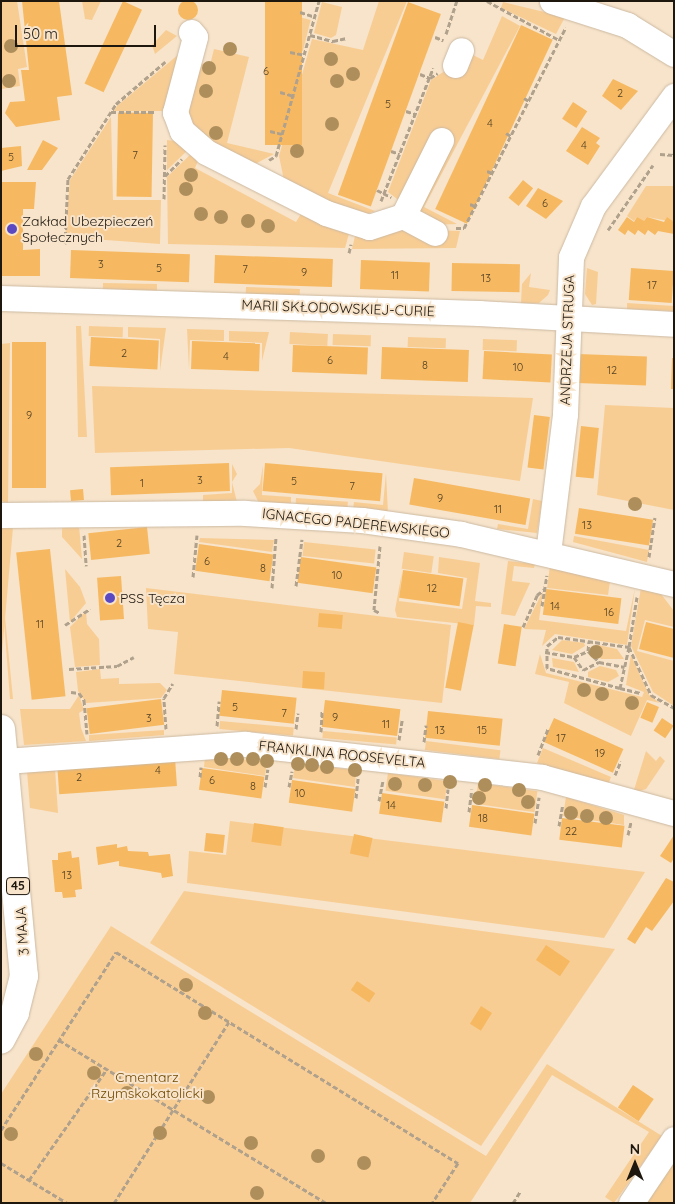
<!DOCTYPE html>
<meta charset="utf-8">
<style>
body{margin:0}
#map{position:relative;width:675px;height:1204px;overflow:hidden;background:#f7e4cb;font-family:Quicksand,sans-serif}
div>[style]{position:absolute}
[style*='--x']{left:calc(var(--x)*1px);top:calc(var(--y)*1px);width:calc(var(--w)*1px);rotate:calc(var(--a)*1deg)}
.green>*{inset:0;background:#f8cd94;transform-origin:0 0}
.building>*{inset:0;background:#f6b962;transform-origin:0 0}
.round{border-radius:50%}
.path>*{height:3px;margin-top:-1.5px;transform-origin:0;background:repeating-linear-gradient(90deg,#b0a18d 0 5px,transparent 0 7.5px)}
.roads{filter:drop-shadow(0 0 1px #ccb9a1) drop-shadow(0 0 1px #ccb9a1)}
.minor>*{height:25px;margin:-12.5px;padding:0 12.5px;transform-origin:12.5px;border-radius:12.5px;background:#fff}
.major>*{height:28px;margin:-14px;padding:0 14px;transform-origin:14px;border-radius:14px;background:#fff}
.trees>*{width:14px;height:14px;margin:-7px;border-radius:50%;background:#ae8f5c}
.dots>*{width:14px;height:14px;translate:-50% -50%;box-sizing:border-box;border:2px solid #f7e4cb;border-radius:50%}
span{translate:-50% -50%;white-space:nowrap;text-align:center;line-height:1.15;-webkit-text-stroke:4px #f7e4cb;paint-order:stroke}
.number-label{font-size:11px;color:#544023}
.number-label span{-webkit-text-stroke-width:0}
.shield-label span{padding:1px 4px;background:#f7e4cb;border:1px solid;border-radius:4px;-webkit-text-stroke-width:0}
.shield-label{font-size:12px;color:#1e170e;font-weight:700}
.poi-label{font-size:14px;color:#1e170e}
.left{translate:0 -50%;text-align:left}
.street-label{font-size:14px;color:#1e170e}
.park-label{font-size:14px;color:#724a01}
.frame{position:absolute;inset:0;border:2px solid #1e170e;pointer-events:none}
.north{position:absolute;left:610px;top:1139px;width:50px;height:50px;-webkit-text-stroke:4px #f7e4cb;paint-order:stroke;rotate:0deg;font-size:14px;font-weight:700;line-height:20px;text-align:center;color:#1e170e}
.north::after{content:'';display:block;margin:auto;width:18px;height:22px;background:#1e170e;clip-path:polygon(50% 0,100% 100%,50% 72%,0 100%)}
.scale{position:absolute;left:15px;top:25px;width:141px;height:22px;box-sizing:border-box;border:2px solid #1e170e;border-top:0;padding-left:6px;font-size:15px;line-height:18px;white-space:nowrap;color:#1e170e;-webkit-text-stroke:4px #f7e4cb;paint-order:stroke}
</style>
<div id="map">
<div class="green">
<i style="clip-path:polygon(1px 1px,17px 1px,27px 67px,18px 69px,20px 86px,1px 89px)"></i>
<i style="clip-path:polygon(82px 1px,101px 1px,92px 20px,85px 19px)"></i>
<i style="clip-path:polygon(379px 1px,407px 1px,328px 193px,375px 211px,355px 218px,285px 185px,279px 156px,312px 39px,363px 50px)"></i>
<i style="clip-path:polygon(322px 2px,342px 7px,336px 35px,331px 38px,314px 33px)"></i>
<i style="clip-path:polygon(503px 2px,565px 17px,556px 34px,501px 8px)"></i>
<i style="clip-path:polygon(502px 16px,520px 26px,424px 207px,457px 224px,431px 225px,388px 192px,431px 80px,471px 54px,483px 60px)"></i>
<i style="left:299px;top:17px;width:12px;height:32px;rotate:14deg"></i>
<i style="clip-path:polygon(166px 30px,177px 36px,155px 54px,152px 45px)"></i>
<i style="clip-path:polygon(185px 49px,168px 111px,114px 111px,117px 106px)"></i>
<i style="clip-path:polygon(214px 49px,249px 57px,227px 143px,274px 154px,249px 167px,206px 145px,185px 120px,194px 62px,210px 65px)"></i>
<i style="clip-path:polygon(289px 56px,302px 59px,292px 91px,281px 88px)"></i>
<i style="left:279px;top:96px;width:11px;height:32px;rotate:15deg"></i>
<i style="clip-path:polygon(111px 117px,113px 200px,161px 200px,160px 244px,65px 237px,70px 180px)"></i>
<i style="clip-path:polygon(167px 140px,183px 142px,190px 148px,167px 170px)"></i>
<i style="clip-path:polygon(193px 152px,200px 156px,195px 168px,296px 222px,304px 209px,350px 230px,345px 248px,168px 244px,167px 177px)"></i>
<i style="clip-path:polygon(646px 186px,674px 186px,674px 222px,647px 217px,643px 222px,637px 217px,634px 221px,627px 216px)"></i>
<i style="clip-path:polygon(408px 229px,460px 231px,456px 248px,352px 249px,356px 232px)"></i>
<i style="clip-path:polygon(587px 268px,598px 272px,596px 304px,592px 305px,585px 294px)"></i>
<i style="clip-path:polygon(531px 273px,529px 287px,550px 290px,548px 295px,539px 303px,521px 303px,522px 284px)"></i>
<i style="left:103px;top:283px;width:54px;height:7px;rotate:1deg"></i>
<i style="left:246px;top:287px;width:54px;height:7px;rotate:2deg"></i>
<i style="clip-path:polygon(627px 303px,674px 306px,674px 311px,627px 309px)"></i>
<i style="clip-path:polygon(76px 326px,81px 326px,87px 437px,78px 437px)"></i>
<i style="left:89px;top:326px;width:34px;height:10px;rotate:2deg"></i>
<i style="clip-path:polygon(128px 327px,166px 328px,160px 371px,160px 339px,128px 337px)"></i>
<i style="clip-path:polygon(187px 329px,224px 330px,224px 341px,190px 340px,189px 370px)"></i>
<i style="clip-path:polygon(229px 331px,269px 332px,262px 361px,262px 343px,229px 341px)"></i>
<i style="left:290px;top:332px;width:38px;height:12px;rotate:3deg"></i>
<i style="left:333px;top:334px;width:38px;height:11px;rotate:2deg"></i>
<i style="left:408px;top:337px;width:38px;height:10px;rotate:2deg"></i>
<i style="left:483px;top:339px;width:34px;height:11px;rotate:2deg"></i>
<i style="clip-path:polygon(10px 343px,8px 503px,1px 501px,1px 344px)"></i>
<i style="clip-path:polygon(92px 386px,533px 398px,520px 481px,289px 448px,95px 453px)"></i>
<i style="clip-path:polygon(605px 405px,674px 408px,674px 510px,597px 495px)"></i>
<i style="clip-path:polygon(232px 464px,237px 474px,232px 482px,237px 502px,203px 502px,203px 495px,232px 493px)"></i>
<i style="clip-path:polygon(263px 465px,262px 495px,291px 497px,291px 504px,259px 503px,253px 491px,260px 484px)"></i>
<i style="clip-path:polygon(386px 473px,388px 513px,353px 510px,354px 502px,383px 505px)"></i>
<i style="left:296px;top:498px;width:52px;height:7px;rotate:4deg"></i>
<i style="clip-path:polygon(533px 499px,542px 501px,537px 533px,497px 529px,498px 524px,528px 529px)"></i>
<i style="clip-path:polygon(79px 526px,82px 559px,62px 537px,62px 527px)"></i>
<i style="left:1px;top:527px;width:12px;height:175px;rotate:5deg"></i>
<i style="clip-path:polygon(574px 536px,649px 550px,647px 562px,573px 542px)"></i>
<i style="clip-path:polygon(200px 538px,274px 540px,272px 552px,199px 542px)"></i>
<i style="left:304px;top:542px;width:72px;height:14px;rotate:6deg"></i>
<i style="left:404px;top:552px;width:30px;height:17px;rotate:8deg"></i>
<i style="clip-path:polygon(439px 557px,480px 563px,475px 601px,491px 603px,491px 607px,476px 606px,474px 625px,397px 617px,395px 610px,402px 572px,399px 601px,462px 609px,467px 578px,438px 573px)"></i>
<i style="clip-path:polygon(508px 561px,535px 564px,534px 568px,514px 566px,512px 581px,530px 583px,515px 616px,501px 614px)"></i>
<i style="clip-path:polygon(550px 566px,610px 581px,608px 595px,547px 588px)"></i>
<i style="clip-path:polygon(65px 569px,80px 587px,86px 603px,70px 622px)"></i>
<i style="clip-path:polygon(1px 582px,3px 597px,13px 699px,10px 699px)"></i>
<i style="clip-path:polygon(146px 588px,451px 625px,442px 703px,174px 674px,178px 632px,148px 629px)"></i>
<i style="clip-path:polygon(635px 588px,627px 645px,555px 634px,542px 646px,546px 630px,524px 629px,543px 591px,539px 620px,626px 631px)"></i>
<i style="clip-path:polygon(641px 588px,661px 594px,674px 611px,674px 627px,645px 620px,637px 651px,674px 661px,674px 706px,653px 692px,631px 646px)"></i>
<i style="clip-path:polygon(86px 611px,87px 624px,99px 639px,100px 665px,75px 667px,70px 627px)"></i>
<i style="clip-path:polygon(562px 640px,584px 643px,585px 646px,572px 654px,552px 650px)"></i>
<i style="clip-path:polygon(598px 645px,617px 649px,624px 659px,601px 659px,593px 648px)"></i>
<i style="clip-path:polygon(540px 654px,546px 673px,642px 697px,644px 692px,626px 685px,631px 655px,649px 695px,660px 703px,647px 700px,631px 736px,564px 703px,569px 682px,535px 674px)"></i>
<i style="clip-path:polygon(552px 658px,574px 662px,579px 672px,553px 667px)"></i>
<i style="clip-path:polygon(600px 666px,616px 670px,619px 676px,608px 682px,588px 677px,588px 672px)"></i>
<i style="clip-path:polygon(100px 669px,101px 679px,119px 678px,119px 684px,160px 683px,167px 690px,161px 698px,86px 703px,78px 691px,76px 672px)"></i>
<i style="clip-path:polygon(79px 695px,84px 710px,79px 713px,81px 728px,86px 741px,24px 745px,20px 709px,70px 709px)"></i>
<i style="left:220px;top:721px;width:74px;height:8px;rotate:5deg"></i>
<i style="clip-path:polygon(164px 730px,164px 735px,89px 741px,89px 735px)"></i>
<i style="left:323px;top:731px;width:74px;height:7px;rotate:5deg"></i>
<i style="left:426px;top:741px;width:75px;height:9px;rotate:7deg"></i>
<i style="clip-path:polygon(543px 748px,611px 777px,608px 785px,537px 763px)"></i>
<i style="clip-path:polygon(646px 751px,656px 761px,660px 756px,665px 761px,646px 789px,633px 793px)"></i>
<i style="clip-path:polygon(205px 757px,267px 761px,265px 776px,204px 767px)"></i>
<i style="clip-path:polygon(295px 764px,356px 770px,355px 787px,293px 778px)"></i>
<i style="clip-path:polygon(55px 769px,58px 813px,30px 808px,27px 771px)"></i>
<i style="left:388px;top:773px;width:60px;height:18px;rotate:8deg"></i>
<i style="left:478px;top:783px;width:60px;height:21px;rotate:8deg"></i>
<i style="clip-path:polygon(566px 797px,624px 815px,624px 825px,563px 816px)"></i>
<i style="clip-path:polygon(230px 821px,645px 872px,604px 938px,187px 883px,189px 851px,226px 855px)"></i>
<i style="clip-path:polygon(184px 891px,615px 949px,481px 1146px,150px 943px)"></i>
<i style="clip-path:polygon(111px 926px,486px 1156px,547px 1064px,662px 1136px,614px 1203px,605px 1197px,649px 1132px,552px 1075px,470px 1203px,1px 1203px,1px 1094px)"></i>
<i style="clip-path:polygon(674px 1152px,674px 1203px,638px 1203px)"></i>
</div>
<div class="building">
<i class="round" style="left:178px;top:0;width:20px;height:20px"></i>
<i style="clip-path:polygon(22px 1px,59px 1px,72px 95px,57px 97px,60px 120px,16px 127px,5px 113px,10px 102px,25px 101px,21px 70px,29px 70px)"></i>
<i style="left:123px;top:1px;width:21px;height:91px;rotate:25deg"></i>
<i style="left:265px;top:1px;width:37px;height:144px"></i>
<i style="left:408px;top:2px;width:35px;height:205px;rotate:20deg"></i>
<i style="left:521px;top:25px;width:35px;height:203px;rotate:25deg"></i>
<i style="clip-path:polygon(613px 79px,638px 91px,621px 110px,602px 96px)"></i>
<i style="left:573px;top:102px;width:17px;height:20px;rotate:33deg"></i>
<i style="left:153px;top:113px;width:84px;height:35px;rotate:91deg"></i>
<i style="clip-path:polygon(582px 127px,600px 138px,596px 143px,600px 146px,588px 165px,566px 151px)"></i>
<i style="clip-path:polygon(43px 140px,58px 148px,42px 170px,27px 170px)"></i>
<i style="clip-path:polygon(21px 146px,22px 166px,1px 171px,1px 148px)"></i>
<i style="left:523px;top:180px;width:13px;height:23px;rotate:39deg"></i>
<i style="clip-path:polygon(1px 182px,36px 182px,34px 209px,23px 209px,23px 250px,40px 249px,40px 276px,1px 276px)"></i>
<i style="clip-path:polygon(538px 188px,563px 201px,546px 219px,526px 206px)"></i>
<i style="clip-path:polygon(627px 217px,634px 222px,637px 217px,644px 221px,647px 217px,664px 222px,667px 217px,674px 222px,674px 234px,658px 231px,655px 235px,648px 230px,645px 235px,638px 230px,635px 235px,628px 230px,625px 235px,618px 230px)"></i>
<i style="left:71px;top:250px;width:119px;height:28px;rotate:2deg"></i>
<i style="left:215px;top:255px;width:118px;height:28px;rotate:2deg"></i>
<i style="left:361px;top:260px;width:69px;height:29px;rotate:2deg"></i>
<i style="left:452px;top:263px;width:68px;height:28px;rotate:1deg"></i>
<i style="left:631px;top:268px;width:43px;height:32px;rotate:4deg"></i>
<i style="left:91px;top:337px;width:68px;height:29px;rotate:3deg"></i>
<i style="left:192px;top:341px;width:68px;height:28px;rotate:2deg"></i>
<i style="left:12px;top:342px;width:34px;height:146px"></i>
<i style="left:293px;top:345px;width:75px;height:27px;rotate:2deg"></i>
<i style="left:382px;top:347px;width:87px;height:32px;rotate:2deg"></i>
<i style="left:484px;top:351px;width:68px;height:28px;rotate:3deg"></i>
<i style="left:578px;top:354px;width:69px;height:29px;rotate:2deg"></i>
<i style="clip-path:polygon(672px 358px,674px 358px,674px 389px,671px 389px)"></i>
<i style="left:534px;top:415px;width:16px;height:53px;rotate:7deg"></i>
<i style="left:581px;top:426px;width:18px;height:51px;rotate:6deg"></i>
<i style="left:229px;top:463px;width:28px;height:119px;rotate:88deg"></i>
<i style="left:265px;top:463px;width:118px;height:28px;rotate:5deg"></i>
<i style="left:414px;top:478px;width:118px;height:27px;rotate:10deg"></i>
<i style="left:83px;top:489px;width:11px;height:13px;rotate:85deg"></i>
<i style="left:579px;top:508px;width:75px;height:26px;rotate:9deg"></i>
<i style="left:147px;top:527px;width:27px;height:59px;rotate:84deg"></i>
<i style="left:199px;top:544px;width:75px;height:27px;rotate:8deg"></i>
<i style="left:50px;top:549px;width:148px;height:34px;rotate:84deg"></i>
<i style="left:301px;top:557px;width:76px;height:26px;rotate:8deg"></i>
<i style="left:403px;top:570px;width:61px;height:28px;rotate:8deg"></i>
<i style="left:121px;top:576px;width:43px;height:24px;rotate:86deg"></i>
<i style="left:546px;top:589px;width:76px;height:26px;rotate:7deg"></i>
<i style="left:319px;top:613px;width:24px;height:14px;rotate:5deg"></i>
<i style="left:458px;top:622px;width:16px;height:67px;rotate:11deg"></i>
<i style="clip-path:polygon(646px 622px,674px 629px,674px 658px,639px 649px)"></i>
<i style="left:504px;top:624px;width:18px;height:40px;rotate:9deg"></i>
<i style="left:303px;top:671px;width:22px;height:17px;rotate:3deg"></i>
<i style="left:222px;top:690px;width:75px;height:26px;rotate:6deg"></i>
<i style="left:161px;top:699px;width:26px;height:75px;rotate:83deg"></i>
<i style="left:325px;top:700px;width:76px;height:27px;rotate:7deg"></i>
<i style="left:647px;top:702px;width:13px;height:17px;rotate:23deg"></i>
<i style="left:428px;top:711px;width:75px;height:27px;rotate:6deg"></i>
<i style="left:554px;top:718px;width:76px;height:26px;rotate:24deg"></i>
<i style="left:662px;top:718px;width:14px;height:15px;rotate:34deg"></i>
<i style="left:175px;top:758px;width:28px;height:118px;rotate:86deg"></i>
<i style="left:202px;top:768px;width:63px;height:22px;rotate:8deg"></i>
<i style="left:292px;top:780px;width:64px;height:23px;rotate:8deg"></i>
<i style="left:382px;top:793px;width:63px;height:21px;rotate:8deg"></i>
<i style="left:472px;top:805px;width:63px;height:22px;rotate:8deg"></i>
<i style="left:562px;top:818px;width:63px;height:22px;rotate:7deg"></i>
<i style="left:254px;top:823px;width:30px;height:19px;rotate:8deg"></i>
<i style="left:206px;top:833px;width:19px;height:18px;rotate:6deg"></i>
<i style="left:354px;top:834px;width:19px;height:20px;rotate:12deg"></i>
<i style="clip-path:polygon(674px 835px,674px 858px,671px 863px,660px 856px)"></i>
<i style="clip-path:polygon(117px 844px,117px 848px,127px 846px,128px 851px,148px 852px,149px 856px,170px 854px,173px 876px,162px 878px,161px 873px,119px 866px,119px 861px,98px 865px,96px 847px)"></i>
<i style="clip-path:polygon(71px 851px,72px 858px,79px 857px,82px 889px,75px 890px,76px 897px,63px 898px,62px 892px,55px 892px,52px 860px,58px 860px,58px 853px)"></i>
<i style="clip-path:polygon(666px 878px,674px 882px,674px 901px,652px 931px,646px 927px,635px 944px,627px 939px)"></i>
<i style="left:546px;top:945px;width:29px;height:18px;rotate:34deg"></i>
<i style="left:357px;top:981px;width:22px;height:11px;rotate:34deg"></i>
<i style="left:481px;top:1006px;width:13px;height:21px;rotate:32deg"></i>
<i style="left:633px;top:1085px;width:25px;height:27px;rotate:34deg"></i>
</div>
<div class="path">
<i style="--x:487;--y:1;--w:82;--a:28.4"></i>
<i style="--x:300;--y:12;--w:16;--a:18"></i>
<i style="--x:446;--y:34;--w:35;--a:-72"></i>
<i style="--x:310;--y:35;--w:24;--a:15"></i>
<i style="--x:333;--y:41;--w:14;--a:-12"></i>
<i style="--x:435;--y:37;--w:9;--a:21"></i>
<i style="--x:290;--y:52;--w:15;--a:11"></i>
<i style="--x:420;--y:74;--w:11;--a:22"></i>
<i style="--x:430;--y:78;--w:9;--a:-32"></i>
<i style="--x:280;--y:92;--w:15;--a:16"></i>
<i style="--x:524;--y:98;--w:6;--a:31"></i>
<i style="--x:406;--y:111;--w:9;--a:18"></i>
<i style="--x:111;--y:112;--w:43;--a:0"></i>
<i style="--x:270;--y:131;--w:12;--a:14"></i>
<i style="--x:506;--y:133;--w:6;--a:31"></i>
<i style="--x:391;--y:151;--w:9;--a:18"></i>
<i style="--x:660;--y:154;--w:14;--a:4"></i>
<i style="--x:269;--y:160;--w:8;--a:-30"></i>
<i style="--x:276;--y:156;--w:161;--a:-74.5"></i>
<i style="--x:487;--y:171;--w:5;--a:22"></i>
<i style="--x:165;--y:176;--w:24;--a:-45"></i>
<i style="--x:377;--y:190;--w:16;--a:27"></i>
<i style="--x:164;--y:199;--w:54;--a:-88.9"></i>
<i style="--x:381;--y:201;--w:143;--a:-68.6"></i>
<i style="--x:470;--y:204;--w:5;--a:22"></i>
<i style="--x:456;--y:228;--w:8;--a:0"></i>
<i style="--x:464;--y:228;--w:225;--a:-63.1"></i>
<i style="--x:608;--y:230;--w:79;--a:-55.3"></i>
<i style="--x:65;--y:244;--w:65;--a:-87.4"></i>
<i style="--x:68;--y:179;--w:89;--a:-57.4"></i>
<i style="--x:116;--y:104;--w:65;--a:-40.6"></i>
<i style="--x:349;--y:253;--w:9;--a:-77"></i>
<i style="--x:84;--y:535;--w:31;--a:86"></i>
<i style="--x:380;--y:546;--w:64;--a:95.4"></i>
<i style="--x:374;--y:610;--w:7;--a:27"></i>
<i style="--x:649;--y:557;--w:40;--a:-81.5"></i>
<i style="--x:193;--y:577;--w:42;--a:-84.6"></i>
<i style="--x:296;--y:586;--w:47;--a:-82.7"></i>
<i style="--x:272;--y:588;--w:51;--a:-85.5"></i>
<i style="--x:637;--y:597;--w:51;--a:99.1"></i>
<i style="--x:629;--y:647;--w:53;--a:65.4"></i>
<i style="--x:651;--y:695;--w:26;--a:29"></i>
<i style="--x:542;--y:606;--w:31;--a:-81"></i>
<i style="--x:65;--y:625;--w:30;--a:-33"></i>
<i style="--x:523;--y:627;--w:35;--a:-66"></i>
<i style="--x:537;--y:595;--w:10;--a:-37"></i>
<i style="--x:558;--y:637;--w:72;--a:8"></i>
<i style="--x:629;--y:647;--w:42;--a:102.4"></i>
<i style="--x:620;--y:688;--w:76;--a:-164.7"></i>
<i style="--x:547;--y:668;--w:22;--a:-90"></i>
<i style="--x:547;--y:646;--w:14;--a:-39"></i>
<i style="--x:588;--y:651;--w:16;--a:45"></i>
<i style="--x:599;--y:662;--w:26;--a:11"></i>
<i style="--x:545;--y:652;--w:29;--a:10"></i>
<i style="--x:574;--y:657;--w:15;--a:-23"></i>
<i style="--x:588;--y:651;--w:10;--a:-84"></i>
<i style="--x:574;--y:657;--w:16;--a:55"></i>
<i style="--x:583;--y:670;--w:18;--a:-27"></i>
<i style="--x:69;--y:669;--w:48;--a:-3.6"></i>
<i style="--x:117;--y:666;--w:19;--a:-28"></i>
<i style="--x:620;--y:688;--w:21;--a:14"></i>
<i style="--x:71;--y:692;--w:8;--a:7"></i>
<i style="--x:79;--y:693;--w:9;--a:54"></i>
<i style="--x:84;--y:700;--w:34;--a:85"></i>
<i style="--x:217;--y:726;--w:25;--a:-85"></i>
<i style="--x:166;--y:729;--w:31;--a:-94"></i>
<i style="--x:164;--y:698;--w:17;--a:-59"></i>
<i style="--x:296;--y:729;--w:16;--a:-83"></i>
<i style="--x:321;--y:732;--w:21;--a:-87"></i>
<i style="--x:399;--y:740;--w:20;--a:-81"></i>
<i style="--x:424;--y:742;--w:17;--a:-83"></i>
<i style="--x:538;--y:755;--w:28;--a:-69"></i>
<i style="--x:615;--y:775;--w:15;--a:-67"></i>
<i style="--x:200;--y:777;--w:10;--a:-84"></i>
<i style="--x:265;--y:787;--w:18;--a:-81"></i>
<i style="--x:289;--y:787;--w:16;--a:-79"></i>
<i style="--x:356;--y:798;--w:20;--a:-84"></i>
<i style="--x:379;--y:801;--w:20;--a:-79"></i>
<i style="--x:446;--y:808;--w:19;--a:-84"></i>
<i style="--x:469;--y:812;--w:23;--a:-83"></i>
<i style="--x:535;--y:823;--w:26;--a:-81"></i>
<i style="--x:559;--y:826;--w:22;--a:-80"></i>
<i style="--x:628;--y:835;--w:13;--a:-77"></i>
<i style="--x:59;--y:1040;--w:313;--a:31.4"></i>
<i style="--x:1;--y:1130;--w:212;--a:-57.1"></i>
<i style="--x:116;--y:952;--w:402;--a:31.7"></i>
<i style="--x:458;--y:1163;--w:48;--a:123"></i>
<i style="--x:1;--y:1163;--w:77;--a:31.2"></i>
<i style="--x:29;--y:1180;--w:136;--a:-54.9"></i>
<i style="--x:114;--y:1203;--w:214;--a:-57.6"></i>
<i style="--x:513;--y:1203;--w:13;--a:-58"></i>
</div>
<div class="roads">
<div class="minor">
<i style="--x:552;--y:1;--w:79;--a:17.7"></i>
<i style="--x:627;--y:25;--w:55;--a:31.7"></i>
<i style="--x:191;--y:32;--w:6;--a:51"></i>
<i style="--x:195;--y:37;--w:78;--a:104.9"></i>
<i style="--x:175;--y:112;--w:20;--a:70"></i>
<i style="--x:182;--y:131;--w:32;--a:41"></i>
<i style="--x:206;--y:152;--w:135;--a:26.9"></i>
<i style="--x:326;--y:213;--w:45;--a:18"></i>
<i style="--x:369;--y:227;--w:36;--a:-18"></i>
<i style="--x:403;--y:216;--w:85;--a:-63.4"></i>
<i style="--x:455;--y:65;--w:16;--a:-68"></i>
<i style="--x:403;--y:216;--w:36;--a:28"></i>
<i style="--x:1;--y:298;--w:478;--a:1.8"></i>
<i style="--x:479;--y:313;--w:195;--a:3.2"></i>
<i style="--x:1;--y:515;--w:244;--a:-0.5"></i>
<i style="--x:245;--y:513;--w:117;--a:3.4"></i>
<i style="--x:362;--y:520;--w:100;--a:8"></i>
<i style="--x:461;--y:534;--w:219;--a:13.2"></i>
<i style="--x:548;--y:553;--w:140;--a:-83"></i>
<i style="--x:565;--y:414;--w:157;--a:-87.8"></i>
<i style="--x:571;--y:257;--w:56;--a:-66.7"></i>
<i style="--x:593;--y:206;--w:137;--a:-53.6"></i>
<i style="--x:5;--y:761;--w:241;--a:-4.1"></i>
<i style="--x:245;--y:744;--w:299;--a:6.3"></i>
<i style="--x:542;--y:777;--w:137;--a:15.3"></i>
<i style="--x:631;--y:1203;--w:77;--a:-56.1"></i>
</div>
<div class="major">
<i style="--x:1;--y:729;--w:248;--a:84.7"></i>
<i style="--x:24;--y:976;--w:38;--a:104"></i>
<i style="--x:15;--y:1013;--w:30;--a:118"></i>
</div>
</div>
<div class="trees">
<i style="left:11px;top:46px"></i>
<i style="left:230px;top:49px"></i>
<i style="left:331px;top:59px"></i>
<i style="left:209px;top:68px"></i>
<i style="left:353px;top:74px"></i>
<i style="left:9px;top:81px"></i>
<i style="left:337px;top:81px"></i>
<i style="left:206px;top:91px"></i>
<i style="left:332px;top:124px"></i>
<i style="left:216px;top:133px"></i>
<i style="left:297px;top:151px"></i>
<i style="left:191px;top:175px"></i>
<i style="left:186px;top:189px"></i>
<i style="left:201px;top:214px"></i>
<i style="left:221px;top:217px"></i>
<i style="left:248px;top:221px"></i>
<i style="left:268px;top:226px"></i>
<i style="left:635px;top:504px"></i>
<i style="left:596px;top:652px"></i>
<i style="left:584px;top:690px"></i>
<i style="left:602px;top:694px"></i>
<i style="left:632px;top:703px"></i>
<i style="left:221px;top:759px"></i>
<i style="left:237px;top:759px"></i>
<i style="left:253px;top:759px"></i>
<i style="left:267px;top:761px"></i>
<i style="left:298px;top:764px"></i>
<i style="left:312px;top:765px"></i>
<i style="left:327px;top:767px"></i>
<i style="left:355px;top:770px"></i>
<i style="left:450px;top:782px"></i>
<i style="left:395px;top:784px"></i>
<i style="left:425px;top:785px"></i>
<i style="left:485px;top:785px"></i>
<i style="left:519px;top:790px"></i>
<i style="left:479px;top:798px"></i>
<i style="left:528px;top:802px"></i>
<i style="left:571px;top:813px"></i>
<i style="left:587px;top:816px"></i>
<i style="left:606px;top:818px"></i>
<i style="left:186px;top:985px"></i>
<i style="left:205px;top:1013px"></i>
<i style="left:36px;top:1054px"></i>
<i style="left:94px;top:1073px"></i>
<i style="left:127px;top:1093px"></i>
<i style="left:208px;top:1097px"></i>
<i style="left:160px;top:1133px"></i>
<i style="left:11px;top:1134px"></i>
<i style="left:251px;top:1143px"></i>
<i style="left:318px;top:1156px"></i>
<i style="left:364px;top:1163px"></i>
<i style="left:257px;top:1193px"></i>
</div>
<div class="dots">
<i style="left:12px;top:229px;background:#5b49c2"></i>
<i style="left:110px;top:598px;background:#5b49c2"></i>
</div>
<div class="number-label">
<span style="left:266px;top:71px">6</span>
<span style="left:620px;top:93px">2</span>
<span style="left:388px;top:104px">5</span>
<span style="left:490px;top:123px">4</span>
<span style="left:584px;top:145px">4</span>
<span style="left:135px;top:155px">7</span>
<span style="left:11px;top:157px">5</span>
<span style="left:545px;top:203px">6</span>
<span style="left:101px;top:264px">3</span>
<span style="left:159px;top:268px">5</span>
<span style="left:245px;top:269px">7</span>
<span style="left:304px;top:272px">9</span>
<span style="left:395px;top:275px">11</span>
<span style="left:486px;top:278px">13</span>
<span style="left:652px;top:285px">17</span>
<span style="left:124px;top:353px">2</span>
<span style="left:226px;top:356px">4</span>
<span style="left:330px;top:360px">6</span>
<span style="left:425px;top:365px">8</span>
<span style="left:518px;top:367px">10</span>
<span style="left:612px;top:370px">12</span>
<span style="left:29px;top:415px">9</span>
<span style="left:200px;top:480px">3</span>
<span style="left:294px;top:481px">5</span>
<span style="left:142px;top:483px">1</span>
<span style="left:352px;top:486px">7</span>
<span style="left:440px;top:498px">9</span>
<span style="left:498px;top:509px">11</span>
<span style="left:587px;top:525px">13</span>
<span style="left:119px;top:543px">2</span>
<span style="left:207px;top:561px">6</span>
<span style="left:263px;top:568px">8</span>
<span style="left:337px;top:575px">10</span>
<span style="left:432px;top:588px">12</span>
<span style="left:555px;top:606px">14</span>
<span style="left:609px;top:612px">16</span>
<span style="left:40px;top:624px">11</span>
<span style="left:235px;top:707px">5</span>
<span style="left:284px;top:713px">7</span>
<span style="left:335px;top:717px">9</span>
<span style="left:149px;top:718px">3</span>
<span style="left:386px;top:724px">11</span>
<span style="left:440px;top:730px">13</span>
<span style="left:482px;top:730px">15</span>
<span style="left:561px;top:738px">17</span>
<span style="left:600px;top:753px">19</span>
<span style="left:158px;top:770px">4</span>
<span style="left:79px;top:777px">2</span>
<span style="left:212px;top:780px">6</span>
<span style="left:253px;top:786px">8</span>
<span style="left:300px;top:793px">10</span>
<span style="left:391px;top:805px">14</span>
<span style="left:483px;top:818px">18</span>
<span style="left:571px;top:831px">22</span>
<span style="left:67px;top:875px">13</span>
</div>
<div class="shield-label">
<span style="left:18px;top:886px">45</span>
</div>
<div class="poi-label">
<span class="left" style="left:22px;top:229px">Zakład Ubezpieczeń<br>Społecznych</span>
<span class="left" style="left:120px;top:598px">PSS Tęcza</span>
</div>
<div class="street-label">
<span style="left:338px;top:308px;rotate:2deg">MARII SKŁODOWSKIEJ-CURIE</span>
<span style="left:567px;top:340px;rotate:-88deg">ANDRZEJA STRUGA</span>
<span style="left:356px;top:523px;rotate:6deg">IGNACEGO PADEREWSKIEGO</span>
<span style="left:342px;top:754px;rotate:6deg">FRANKLINA ROOSEVELTA</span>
<span style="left:22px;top:931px;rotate:-94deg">3 MAJA</span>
</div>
<div class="park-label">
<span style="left:147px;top:1085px">Cmentarz<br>Rzymskokatolicki</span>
</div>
<div class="frame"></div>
<div class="north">N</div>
<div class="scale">50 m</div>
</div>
